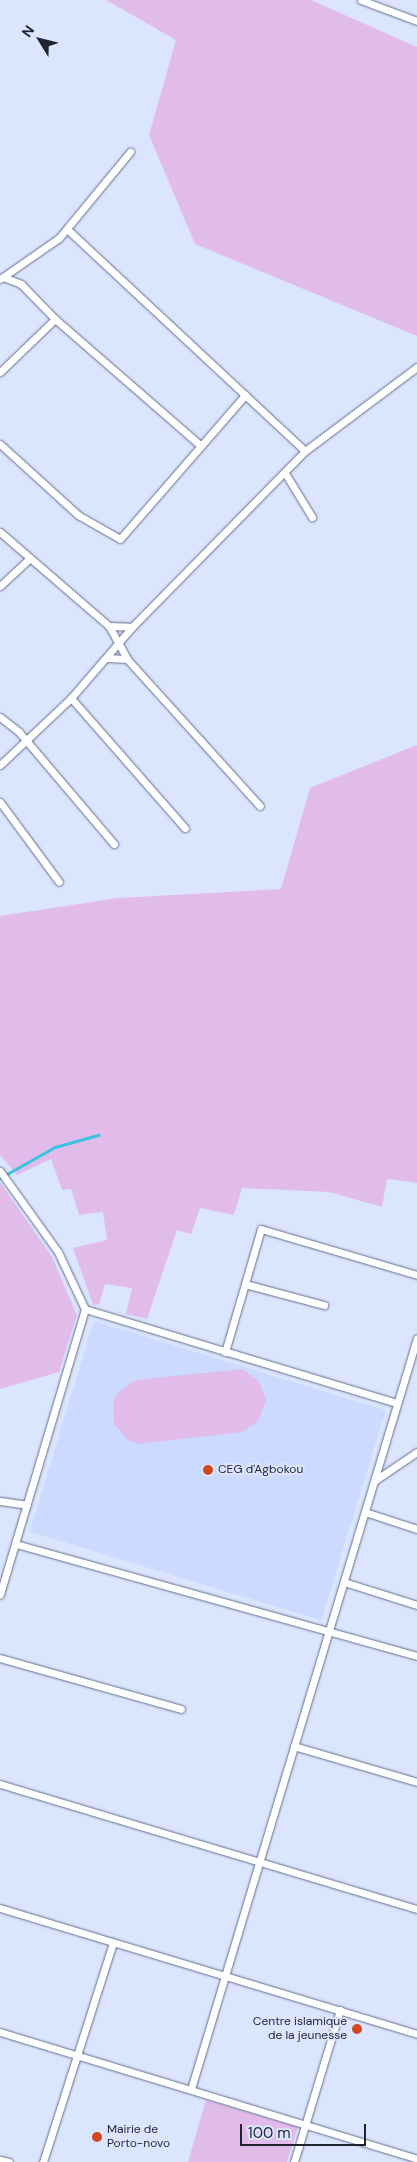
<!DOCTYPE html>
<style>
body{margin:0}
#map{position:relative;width:417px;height:2162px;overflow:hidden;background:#dbe5fd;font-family:"DM Sans",sans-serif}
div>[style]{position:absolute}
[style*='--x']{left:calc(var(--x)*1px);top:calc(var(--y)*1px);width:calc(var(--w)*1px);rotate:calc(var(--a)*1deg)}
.built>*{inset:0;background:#cbdafe;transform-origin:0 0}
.green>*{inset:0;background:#e1bceb}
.stream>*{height:2.5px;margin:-1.25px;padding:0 1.25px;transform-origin:1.25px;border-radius:1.25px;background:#3bc3e0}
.roads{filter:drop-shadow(0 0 1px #646f89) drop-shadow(0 0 1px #646f89)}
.minor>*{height:7px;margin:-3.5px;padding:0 3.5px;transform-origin:3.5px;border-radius:3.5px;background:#fff}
.dots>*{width:14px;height:14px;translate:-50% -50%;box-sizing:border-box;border:2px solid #dbe5fd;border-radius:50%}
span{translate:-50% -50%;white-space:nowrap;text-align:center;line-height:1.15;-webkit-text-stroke:4px #dbe5fd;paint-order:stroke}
.poi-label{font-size:12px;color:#1f242f}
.left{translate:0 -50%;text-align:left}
.right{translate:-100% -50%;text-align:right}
.north{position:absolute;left:15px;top:15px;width:50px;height:50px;-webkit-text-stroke:4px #dbe5fd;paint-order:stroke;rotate:306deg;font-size:14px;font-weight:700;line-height:20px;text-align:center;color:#1f242f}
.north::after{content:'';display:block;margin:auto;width:18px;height:22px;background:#1f242f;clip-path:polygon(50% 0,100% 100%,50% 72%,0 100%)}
.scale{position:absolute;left:240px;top:2124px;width:126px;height:22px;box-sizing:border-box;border:2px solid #1f242f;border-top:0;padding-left:6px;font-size:15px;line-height:18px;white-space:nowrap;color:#1f242f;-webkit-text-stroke:4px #dbe5fd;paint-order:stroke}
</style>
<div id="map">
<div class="built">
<i style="left:94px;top:1321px;width:305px;height:220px;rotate:17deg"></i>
</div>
<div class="green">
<i style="clip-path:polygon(106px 0,311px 0,417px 47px,417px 336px,195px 244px,149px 135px,176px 40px)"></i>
<i style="clip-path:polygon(417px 745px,417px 1183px,387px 1179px,382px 1207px,329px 1192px,242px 1188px,234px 1215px,200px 1208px,191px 1234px,177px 1230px,147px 1319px,126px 1314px,132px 1288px,105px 1284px,99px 1304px,93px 1305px,73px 1248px,107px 1240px,103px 1212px,79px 1215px,71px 1189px,62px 1190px,51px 1159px,17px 1175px,0 1155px,0 916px,118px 898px,281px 889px,310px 788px)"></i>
<i style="clip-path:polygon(0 1182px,52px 1257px,77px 1315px,59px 1372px,0 1389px)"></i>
<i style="clip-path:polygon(242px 1369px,259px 1381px,266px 1400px,259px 1420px,243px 1432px,139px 1444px,128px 1440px,114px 1424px,113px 1402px,118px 1392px,136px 1380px)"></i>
<i style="clip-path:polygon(206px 2100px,298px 2127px,287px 2162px,188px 2162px)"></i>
</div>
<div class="stream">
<i style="--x:0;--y:1178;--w:63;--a:-29.4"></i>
<i style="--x:55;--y:1147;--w:45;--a:-15.6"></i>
</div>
<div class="roads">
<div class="minor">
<i style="--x:361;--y:0;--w:60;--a:20.6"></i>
<i style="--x:67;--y:229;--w:325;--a:43"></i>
<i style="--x:3;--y:277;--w:19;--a:21"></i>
<i style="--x:21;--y:284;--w:49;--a:45.8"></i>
<i style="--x:0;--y:279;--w:72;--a:-34.8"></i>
<i style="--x:59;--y:238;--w:112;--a:-50.5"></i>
<i style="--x:0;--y:372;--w:76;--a:-43.9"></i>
<i style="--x:55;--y:319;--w:192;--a:41"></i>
<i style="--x:0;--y:444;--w:105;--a:42.3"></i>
<i style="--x:78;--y:515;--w:48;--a:29.7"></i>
<i style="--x:120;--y:539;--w:191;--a:-49"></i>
<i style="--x:285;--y:473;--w:52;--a:58.5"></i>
<i style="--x:0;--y:532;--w:144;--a:40.8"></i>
<i style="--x:109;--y:626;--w:23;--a:2"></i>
<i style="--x:0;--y:586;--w:38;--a:-43"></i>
<i style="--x:109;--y:626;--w:38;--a:61"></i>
<i style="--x:127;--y:659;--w:198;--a:47.9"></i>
<i style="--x:108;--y:658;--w:19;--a:3"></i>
<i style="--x:71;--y:698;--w:173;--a:48.8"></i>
<i style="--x:0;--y:717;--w:24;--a:38"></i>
<i style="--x:19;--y:732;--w:147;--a:49.7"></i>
<i style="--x:0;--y:765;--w:98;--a:-43.3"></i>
<i style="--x:71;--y:698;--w:94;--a:-49.3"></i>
<i style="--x:132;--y:627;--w:247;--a:-45.5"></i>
<i style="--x:305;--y:451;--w:140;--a:-36.9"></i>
<i style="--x:0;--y:802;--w:99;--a:53.6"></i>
<i style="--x:0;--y:1171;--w:100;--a:54.4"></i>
<i style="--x:58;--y:1252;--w:63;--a:64.7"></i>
<i style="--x:85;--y:1309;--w:298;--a:106.6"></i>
<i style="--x:245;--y:1284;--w:82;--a:14.9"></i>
<i style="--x:85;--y:1309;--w:326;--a:16.8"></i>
<i style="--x:225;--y:1352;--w:128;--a:-73.7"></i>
<i style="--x:261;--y:1229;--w:163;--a:16.4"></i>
<i style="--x:374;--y:1481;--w:52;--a:-34"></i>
<i style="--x:0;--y:1501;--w:27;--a:8"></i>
<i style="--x:365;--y:1512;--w:55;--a:18.1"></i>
<i style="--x:16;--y:1544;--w:416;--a:15.6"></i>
<i style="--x:344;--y:1582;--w:77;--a:17.5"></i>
<i style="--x:0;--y:1658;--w:188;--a:15.7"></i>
<i style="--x:294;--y:1746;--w:128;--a:16.3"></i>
<i style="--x:0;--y:1784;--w:435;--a:16.7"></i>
<i style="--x:0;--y:1908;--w:436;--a:16.8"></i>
<i style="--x:0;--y:2032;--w:436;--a:16.9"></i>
<i style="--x:191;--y:2089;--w:784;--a:-73.25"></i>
<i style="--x:0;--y:2160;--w:9;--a:13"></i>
<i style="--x:43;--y:2162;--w:230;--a:-72.3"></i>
<i style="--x:294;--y:2162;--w:159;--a:-73.2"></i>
</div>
</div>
<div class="dots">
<i style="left:208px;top:1470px;background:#d1481e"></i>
<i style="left:357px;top:2029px;background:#d1481e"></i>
<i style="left:97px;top:2137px;background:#d1481e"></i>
</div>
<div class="poi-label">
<span class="left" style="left:218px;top:1470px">CEG d'Agbokou</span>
<span class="right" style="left:347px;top:2029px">Centre islamique<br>de la jeunesse</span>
<span class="left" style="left:107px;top:2137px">Mairie de<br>Porto-novo</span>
</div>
<div class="north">N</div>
<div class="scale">100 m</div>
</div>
